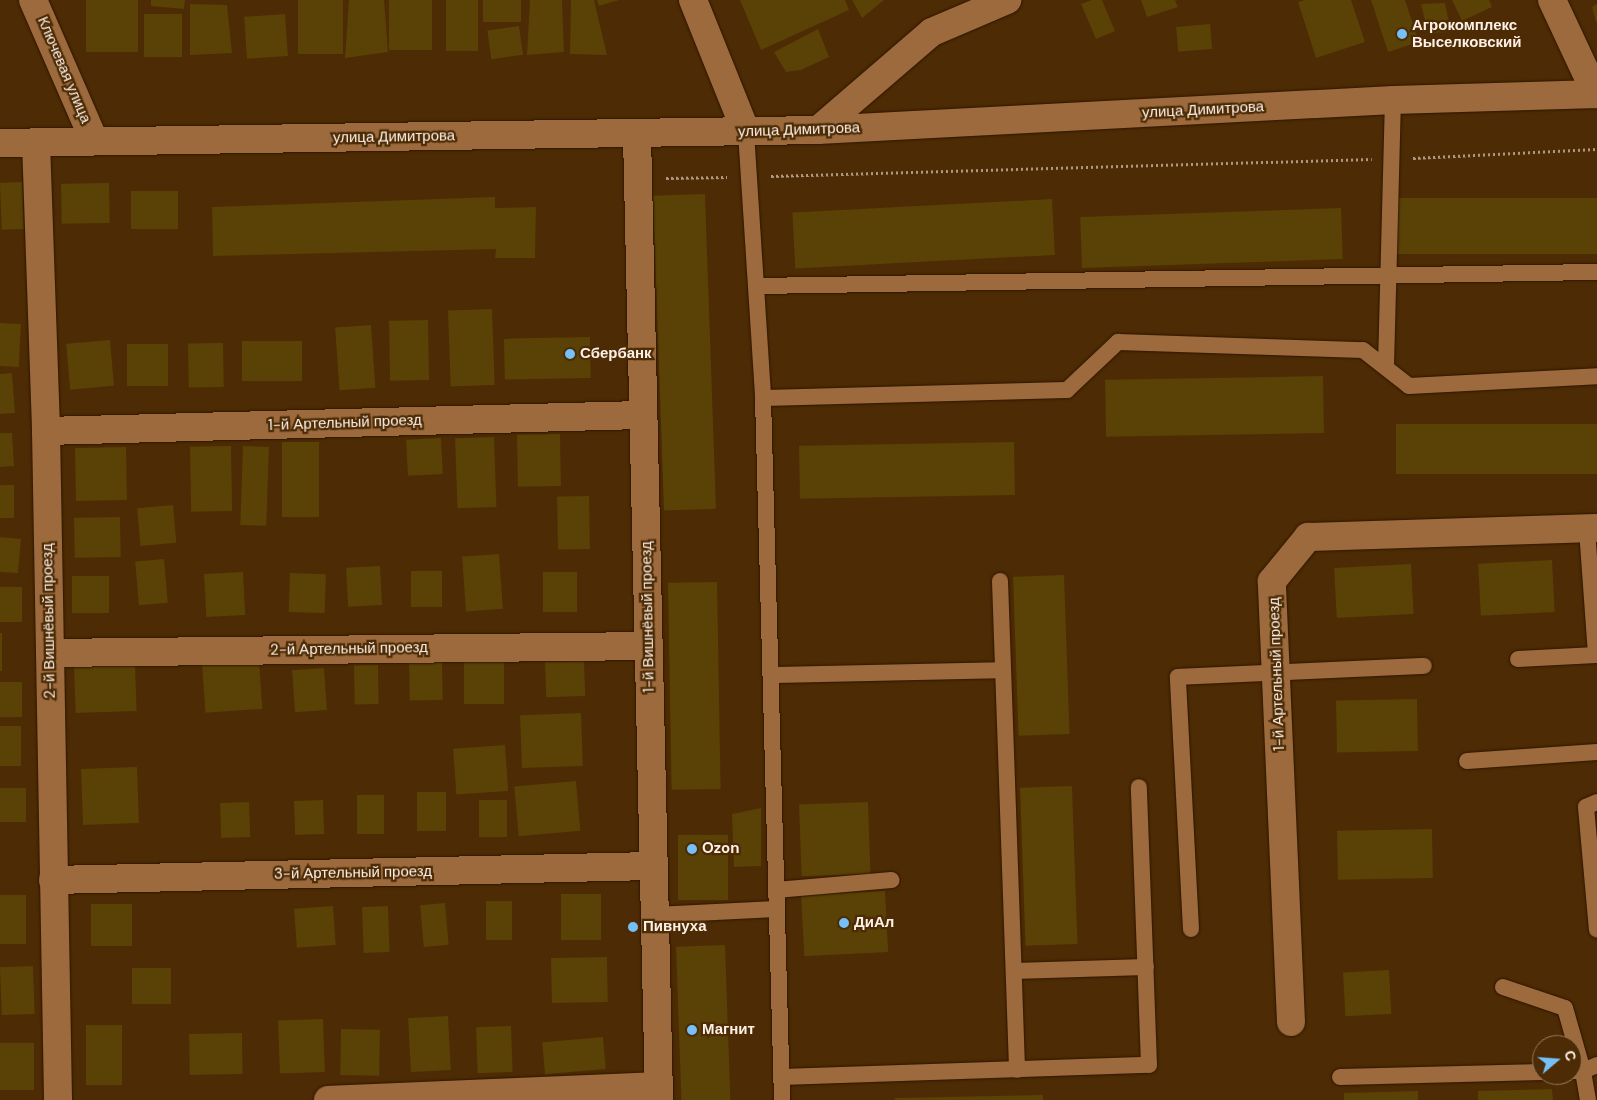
<!DOCTYPE html>
<meta charset="utf-8">
<style>
body{margin:0}
#map{position:relative;width:1597px;height:1100px;overflow:hidden;background:#4d2b04;font-family:"DM Sans",sans-serif}
div>[style]{position:absolute}
[style*='--x']{left:calc(var(--x)*1px);top:calc(var(--y)*1px);width:calc(var(--w)*1px);rotate:calc(var(--a)*1deg)}
.building>*{inset:0;background:#5a4106;transform-origin:0 0}
.path>*{height:3px;margin-top:-1.5px;transform-origin:0;background:repeating-linear-gradient(90deg,#ad9780 0 2.5px,transparent 0 5px)}
.roads{filter:drop-shadow(0 0 1px #2d1500) drop-shadow(0 0 1px #2d1500)}
.lane>*{height:16px;margin:-8px;padding:0 8px;transform-origin:8px;border-radius:8px;background:#9c6a3c}
.street>*{height:28px;margin:-14px;padding:0 14px;transform-origin:14px;border-radius:14px;background:#9c6a3c}
.secondary>*{height:28px;margin:-14px;padding:0 14px;transform-origin:14px;border-radius:14px;background:#9c6a3c}
.dots>*{width:14px;height:14px;translate:-50% -50%;box-sizing:border-box;border:2px solid #4d2b04;border-radius:50%}
span{translate:-50% -50%;white-space:nowrap;text-align:center;line-height:1.15;-webkit-text-stroke:4.5px #4d2b04;paint-order:stroke}
.poi-label{font-size:15px;color:#fcf0e7;font-weight:700}
.left{translate:0 -50%;text-align:left}
.street-label{font-size:15px;color:#fcf0e7}
.north{position:absolute;left:1532px;top:1035px;width:50px;height:50px;box-sizing:border-box;background:#4d2b04;border:1px solid #937a5f;border-radius:50%;rotate:72deg;font-size:14px;font-weight:700;line-height:20px;text-align:center;color:#fcf0e7}
.north::after{content:'';display:block;margin:auto;width:18px;height:22px;background:#76c0f7;clip-path:polygon(50% 0,100% 100%,50% 72%,0 100%)}
</style>
<div id="map">
<div class="building">
<i style="left:86px;top:0;width:52px;height:52px"></i>
<i style="clip-path:polygon(151px 0,185px 0,184px 9px,151px 6px)"></i>
<i style="left:298px;top:0;width:45px;height:54px"></i>
<i style="clip-path:polygon(349px 0,384px 0,388px 52px,345px 58px)"></i>
<i style="left:389px;top:0;width:43px;height:50px"></i>
<i style="left:446px;top:0;width:32px;height:51px"></i>
<i style="left:483px;top:0;width:38px;height:22px"></i>
<i style="clip-path:polygon(530px 0,562px 0,564px 52px,527px 55px)"></i>
<i style="clip-path:polygon(571px 0,594px 0,607px 55px,570px 54px)"></i>
<i style="clip-path:polygon(597px 0,619px 0,599px 6px)"></i>
<i style="clip-path:polygon(740px 0,845px 0,849px 10px,761px 50px)"></i>
<i style="clip-path:polygon(852px 0,884px 0,862px 18px)"></i>
<i style="clip-path:polygon(1092px 0,1102px 0,1115px 31px,1096px 39px,1081px 4px)"></i>
<i style="clip-path:polygon(1141px 0,1175px 0,1178px 7px,1147px 17px)"></i>
<i style="clip-path:polygon(1305px 0,1351px 0,1365px 42px,1316px 58px,1298px 2px)"></i>
<i style="clip-path:polygon(1371px 0,1405px 0,1419px 42px,1388px 52px)"></i>
<i style="clip-path:polygon(1452px 0,1489px 0,1492px 7px,1462px 21px)"></i>
<i style="clip-path:polygon(1445px 3px,1451px 32px,1428px 33px,1421px 4px)"></i>
<i style="clip-path:polygon(190px 4px,227px 5px,232px 53px,190px 55px)"></i>
<i style="clip-path:polygon(1597px 4px,1597px 22px,1596px 22px,1592px 7px)"></i>
<i style="left:144px;top:14px;width:38px;height:43px"></i>
<i style="left:285px;top:14px;width:42px;height:41px;rotate:86deg"></i>
<i style="left:1210px;top:24px;width:25px;height:34px;rotate:85deg"></i>
<i style="left:519px;top:26px;width:29px;height:32px;rotate:82deg"></i>
<i style="clip-path:polygon(818px 29px,829px 57px,801px 70px,786px 72px,774px 52px)"></i>
<i style="left:22px;top:182px;width:47px;height:22px;rotate:88deg"></i>
<i style="left:109px;top:183px;width:40px;height:48px;rotate:89deg"></i>
<i style="left:131px;top:191px;width:47px;height:38px"></i>
<i style="left:705px;top:194px;width:315px;height:52px;rotate:88deg"></i>
<i style="clip-path:polygon(495px 197px,495px 208px,536px 207px,535px 258px,495px 258px,496px 249px,213px 256px,212px 207px)"></i>
<i style="left:1597px;top:198px;width:56px;height:201px;rotate:90deg"></i>
<i style="left:1052px;top:199px;width:56px;height:260px;rotate:87deg"></i>
<i style="left:1341px;top:208px;width:51px;height:261px;rotate:88deg"></i>
<i style="left:492px;top:309px;width:76px;height:44px;rotate:88deg"></i>
<i style="left:428px;top:320px;width:60px;height:39px;rotate:89deg"></i>
<i style="left:0;top:323px;width:21px;height:43px;rotate:3deg"></i>
<i style="left:371px;top:325px;width:63px;height:36px;rotate:86deg"></i>
<i style="left:590px;top:337px;width:41px;height:86px;rotate:89deg"></i>
<i style="left:110px;top:340px;width:46px;height:44px;rotate:85deg"></i>
<i style="left:242px;top:341px;width:60px;height:40px"></i>
<i style="left:223px;top:343px;width:44px;height:35px;rotate:89deg"></i>
<i style="left:168px;top:344px;width:42px;height:41px;rotate:90deg"></i>
<i style="clip-path:polygon(12px 373px,15px 413px,0 414px,0 374px)"></i>
<i style="left:1323px;top:376px;width:57px;height:218px;rotate:89deg"></i>
<i style="left:1597px;top:424px;width:50px;height:201px;rotate:90deg"></i>
<i style="clip-path:polygon(0 433px,12px 433px,14px 466px,0 467px)"></i>
<i style="left:560px;top:434px;width:52px;height:43px;rotate:89deg"></i>
<i style="left:494px;top:437px;width:70px;height:39px;rotate:88deg"></i>
<i style="left:441px;top:438px;width:36px;height:35px;rotate:87deg"></i>
<i style="left:282px;top:442px;width:37px;height:75px"></i>
<i style="left:1014px;top:442px;width:53px;height:215px;rotate:89deg"></i>
<i style="left:231px;top:446px;width:65px;height:41px;rotate:89deg"></i>
<i style="left:243px;top:446px;width:26px;height:79px;rotate:2deg"></i>
<i style="left:126px;top:447px;width:53px;height:51px;rotate:89deg"></i>
<i style="left:0;top:485px;width:14px;height:33px"></i>
<i style="left:589px;top:496px;width:53px;height:32px;rotate:89deg"></i>
<i style="left:173px;top:505px;width:38px;height:36px;rotate:85deg"></i>
<i style="left:120px;top:517px;width:40px;height:46px;rotate:89deg"></i>
<i style="clip-path:polygon(0 537px,21px 539px,18px 573px,0 572px)"></i>
<i style="left:499px;top:554px;width:55px;height:37px;rotate:86deg"></i>
<i style="left:164px;top:559px;width:44px;height:29px;rotate:85deg"></i>
<i style="left:1552px;top:560px;width:52px;height:74px;rotate:87deg"></i>
<i style="left:1411px;top:564px;width:50px;height:77px;rotate:87deg"></i>
<i style="left:380px;top:566px;width:39px;height:34px;rotate:87deg"></i>
<i style="left:411px;top:571px;width:31px;height:36px"></i>
<i style="left:243px;top:572px;width:43px;height:39px;rotate:87deg"></i>
<i style="left:543px;top:572px;width:34px;height:40px"></i>
<i style="left:290px;top:573px;width:36px;height:39px;rotate:2deg"></i>
<i style="left:1064px;top:575px;width:159px;height:51px;rotate:88deg"></i>
<i style="left:72px;top:576px;width:37px;height:37px"></i>
<i style="left:717px;top:582px;width:207px;height:49px;rotate:89deg"></i>
<i style="left:0;top:587px;width:22px;height:35px"></i>
<i style="left:0;top:633px;width:2px;height:38px"></i>
<i style="left:442px;top:659px;width:41px;height:33px;rotate:89deg"></i>
<i style="left:464px;top:659px;width:40px;height:45px"></i>
<i style="left:259px;top:661px;width:48px;height:57px;rotate:86deg"></i>
<i style="left:584px;top:661px;width:35px;height:39px;rotate:88deg"></i>
<i style="left:135px;top:664px;width:47px;height:61px;rotate:88deg"></i>
<i style="left:378px;top:665px;width:39px;height:24px;rotate:89deg"></i>
<i style="left:324px;top:668px;width:42px;height:32px;rotate:86deg"></i>
<i style="left:0;top:682px;width:22px;height:35px"></i>
<i style="left:1417px;top:699px;width:52px;height:81px;rotate:89deg"></i>
<i style="left:581px;top:713px;width:53px;height:61px;rotate:88deg"></i>
<i style="left:0;top:726px;width:21px;height:40px"></i>
<i style="left:505px;top:745px;width:46px;height:52px;rotate:86deg"></i>
<i style="left:137px;top:767px;width:56px;height:56px;rotate:88deg"></i>
<i style="left:576px;top:781px;width:50px;height:62px;rotate:85deg"></i>
<i style="left:1072px;top:786px;width:158px;height:52px;rotate:88deg"></i>
<i style="left:0;top:788px;width:26px;height:34px"></i>
<i style="left:417px;top:792px;width:29px;height:39px"></i>
<i style="left:357px;top:795px;width:27px;height:39px"></i>
<i style="left:323px;top:800px;width:34px;height:29px;rotate:88deg"></i>
<i style="left:479px;top:800px;width:28px;height:37px"></i>
<i style="left:249px;top:802px;width:35px;height:29px;rotate:88deg"></i>
<i style="left:868px;top:802px;width:72px;height:69px;rotate:88deg"></i>
<i style="clip-path:polygon(761px 808px,761px 866px,734px 867px,732px 814px)"></i>
<i style="left:1432px;top:829px;width:49px;height:95px;rotate:89deg"></i>
<i style="left:678px;top:835px;width:50px;height:65px"></i>
<i style="left:885px;top:891px;width:61px;height:84px;rotate:87deg"></i>
<i style="left:561px;top:894px;width:40px;height:46px"></i>
<i style="left:0;top:895px;width:26px;height:49px"></i>
<i style="left:486px;top:901px;width:26px;height:39px"></i>
<i style="left:445px;top:903px;width:42px;height:25px;rotate:85deg"></i>
<i style="left:91px;top:904px;width:41px;height:42px"></i>
<i style="left:333px;top:906px;width:39px;height:39px;rotate:86deg"></i>
<i style="left:388px;top:906px;width:46px;height:26px;rotate:88deg"></i>
<i style="left:725px;top:945px;width:155px;height:49px;rotate:88deg"></i>
<i style="left:607px;top:957px;width:45px;height:56px;rotate:89deg"></i>
<i style="left:33px;top:966px;width:48px;height:33px;rotate:88deg"></i>
<i style="left:132px;top:968px;width:39px;height:36px"></i>
<i style="left:1389px;top:970px;width:44px;height:46px;rotate:87deg"></i>
<i style="left:448px;top:1016px;width:54px;height:40px;rotate:87deg"></i>
<i style="left:323px;top:1019px;width:53px;height:45px;rotate:88deg"></i>
<i style="left:86px;top:1025px;width:36px;height:60px"></i>
<i style="left:511px;top:1026px;width:46px;height:35px;rotate:88deg"></i>
<i style="left:341px;top:1029px;width:39px;height:46px;rotate:1deg"></i>
<i style="left:242px;top:1033px;width:41px;height:53px;rotate:89deg"></i>
<i style="left:603px;top:1037px;width:32px;height:61px;rotate:85deg"></i>
<i style="left:0;top:1043px;width:34px;height:47px"></i>
<i style="clip-path:polygon(1552px 1089px,1553px 1100px,1478px 1100px,1478px 1091px)"></i>
<i style="clip-path:polygon(1418px 1091px,1418px 1100px,1344px 1100px,1344px 1093px)"></i>
<i style="clip-path:polygon(1043px 1095px,1043px 1100px,895px 1100px,895px 1098px)"></i>
</div>
<div class="path">
<i style="--x:1413;--y:158;--w:184;--a:-2.8"></i>
<i style="--x:771;--y:176;--w:601;--a:-1.62"></i>
<i style="--x:666;--y:178;--w:61;--a:-0.9"></i>
</div>
<div class="roads">
<div class="lane">
<i style="--x:746;--y:132;--w:267;--a:86.3"></i>
<i style="--x:763;--y:398;--w:702;--a:88.45"></i>
<i style="--x:758;--y:286;--w:839;--a:-0.96"></i>
<i style="--x:1386;--y:366;--w:266;--a:-88.5"></i>
<i style="--x:763;--y:398;--w:304;--a:-1.5"></i>
<i style="--x:1067;--y:390;--w:70;--a:-43.3"></i>
<i style="--x:1118;--y:342;--w:245;--a:1.9"></i>
<i style="--x:1363;--y:350;--w:58;--a:38"></i>
<i style="--x:1409;--y:386;--w:188;--a:-3"></i>
<i style="--x:1000;--y:581;--w:489;--a:88"></i>
<i style="--x:1518;--y:659;--w:78;--a:-2.9"></i>
<i style="--x:1596;--y:655;--w:127;--a:-94.1"></i>
<i style="--x:771;--y:675;--w:232;--a:-1.2"></i>
<i style="--x:1467;--y:761;--w:130;--a:-4"></i>
<i style="--x:1597;--y:802;--w:12;--a:156"></i>
<i style="--x:1586;--y:807;--w:123;--a:84.9"></i>
<i style="--x:776;--y:890;--w:116;--a:-4.9"></i>
<i style="--x:655;--y:915;--w:121;--a:-2.8"></i>
<i style="--x:1191;--y:929;--w:252;--a:-93"></i>
<i style="--x:1178;--y:677;--w:246;--a:-2.6"></i>
<i style="--x:1014;--y:971;--w:132;--a:-1.7"></i>
<i style="--x:1503;--y:987;--w:65;--a:18.7"></i>
<i style="--x:1565;--y:1008;--w:66;--a:74.1"></i>
<i style="--x:1583;--y:1071;--w:11;--a:180"></i>
<i style="--x:781;--y:1077;--w:368;--a:-1.9"></i>
<i style="--x:1149;--y:1065;--w:278;--a:-92.1"></i>
<i style="--x:1340;--y:1077;--w:202;--a:-1.4"></i>
<i style="--x:1588;--y:1100;--w:29;--a:-100"></i>
<i style="--x:1583;--y:1071;--w:15;--a:-23"></i>
</div>
<div class="street">
<i style="--x:33;--y:0;--w:153;--a:66.5"></i>
<i style="--x:1552;--y:0;--w:104;--a:64.9"></i>
<i style="--x:818;--y:130;--w:150;--a:-40.7"></i>
<i style="--x:932;--y:32;--w:82;--a:-23.1"></i>
<i style="--x:637;--y:135;--w:965;--a:88.69"></i>
<i style="--x:36;--y:142;--w:289;--a:88"></i>
<i style="--x:46;--y:431;--w:669;--a:88.97"></i>
<i style="--x:46;--y:431;--w:597;--a:-1.54"></i>
<i style="--x:50;--y:653;--w:598;--a:-0.67"></i>
<i style="--x:53;--y:880;--w:600;--a:-1.34"></i>
<i style="--x:1291;--y:1022;--w:441;--a:-92.5"></i>
<i style="--x:1272;--y:581;--w:57;--a:-50.7"></i>
<i style="--x:1308;--y:537;--w:289;--a:-1.8"></i>
<i style="--x:328;--y:1100;--w:330;--a:-2.4"></i>
</div>
<div class="secondary">
<i style="--x:693;--y:0;--w:142;--a:68.1"></i>
<i style="--x:0;--y:143;--w:818;--a:-0.91"></i>
<i style="--x:818;--y:130;--w:576;--a:-2.99"></i>
<i style="--x:1393;--y:100;--w:204;--a:-1.7"></i>
</div>
</div>
<div class="dots">
<i style="left:1402px;top:34px;background:#76c0f7"></i>
<i style="left:570px;top:354px;background:#76c0f7"></i>
<i style="left:692px;top:849px;background:#76c0f7"></i>
<i style="left:844px;top:923px;background:#76c0f7"></i>
<i style="left:633px;top:927px;background:#76c0f7"></i>
<i style="left:692px;top:1030px;background:#76c0f7"></i>
</div>
<div class="poi-label">
<span class="left" style="left:1412px;top:34px">Агрокомплекс<br>Выселковский</span>
<span class="left" style="left:580px;top:354px">Сбербанк</span>
<span class="left" style="left:702px;top:849px">Ozon</span>
<span class="left" style="left:854px;top:923px">ДиАл</span>
<span class="left" style="left:643px;top:927px">Пивнуха</span>
<span class="left" style="left:702px;top:1030px">Магнит</span>
</div>
<div class="street-label">
<span style="left:64px;top:70px;rotate:67deg">Ключевая улица</span>
<span style="left:1203px;top:110px;rotate:-3deg">улица Димитрова</span>
<span style="left:799px;top:130px;rotate:-2deg">улица Димитрова</span>
<span style="left:394px;top:137px;rotate:-1deg">улица Димитрова</span>
<span style="left:345px;top:423px;rotate:-2deg">1-й Артельный проезд</span>
<span style="left:648px;top:617px;rotate:-91deg">1-й Вишнёвый проезд</span>
<span style="left:49px;top:621px;rotate:-91deg">2-й Вишнёвый проезд</span>
<span style="left:349px;top:649px;rotate:-1deg">2-й Артельный проезд</span>
<span style="left:1277px;top:674px;rotate:-92deg">1-й Артельный проезд</span>
<span style="left:353px;top:873px;rotate:-1deg">3-й Артельный проезд</span>
</div>
<div class="north">С</div>
</div>
